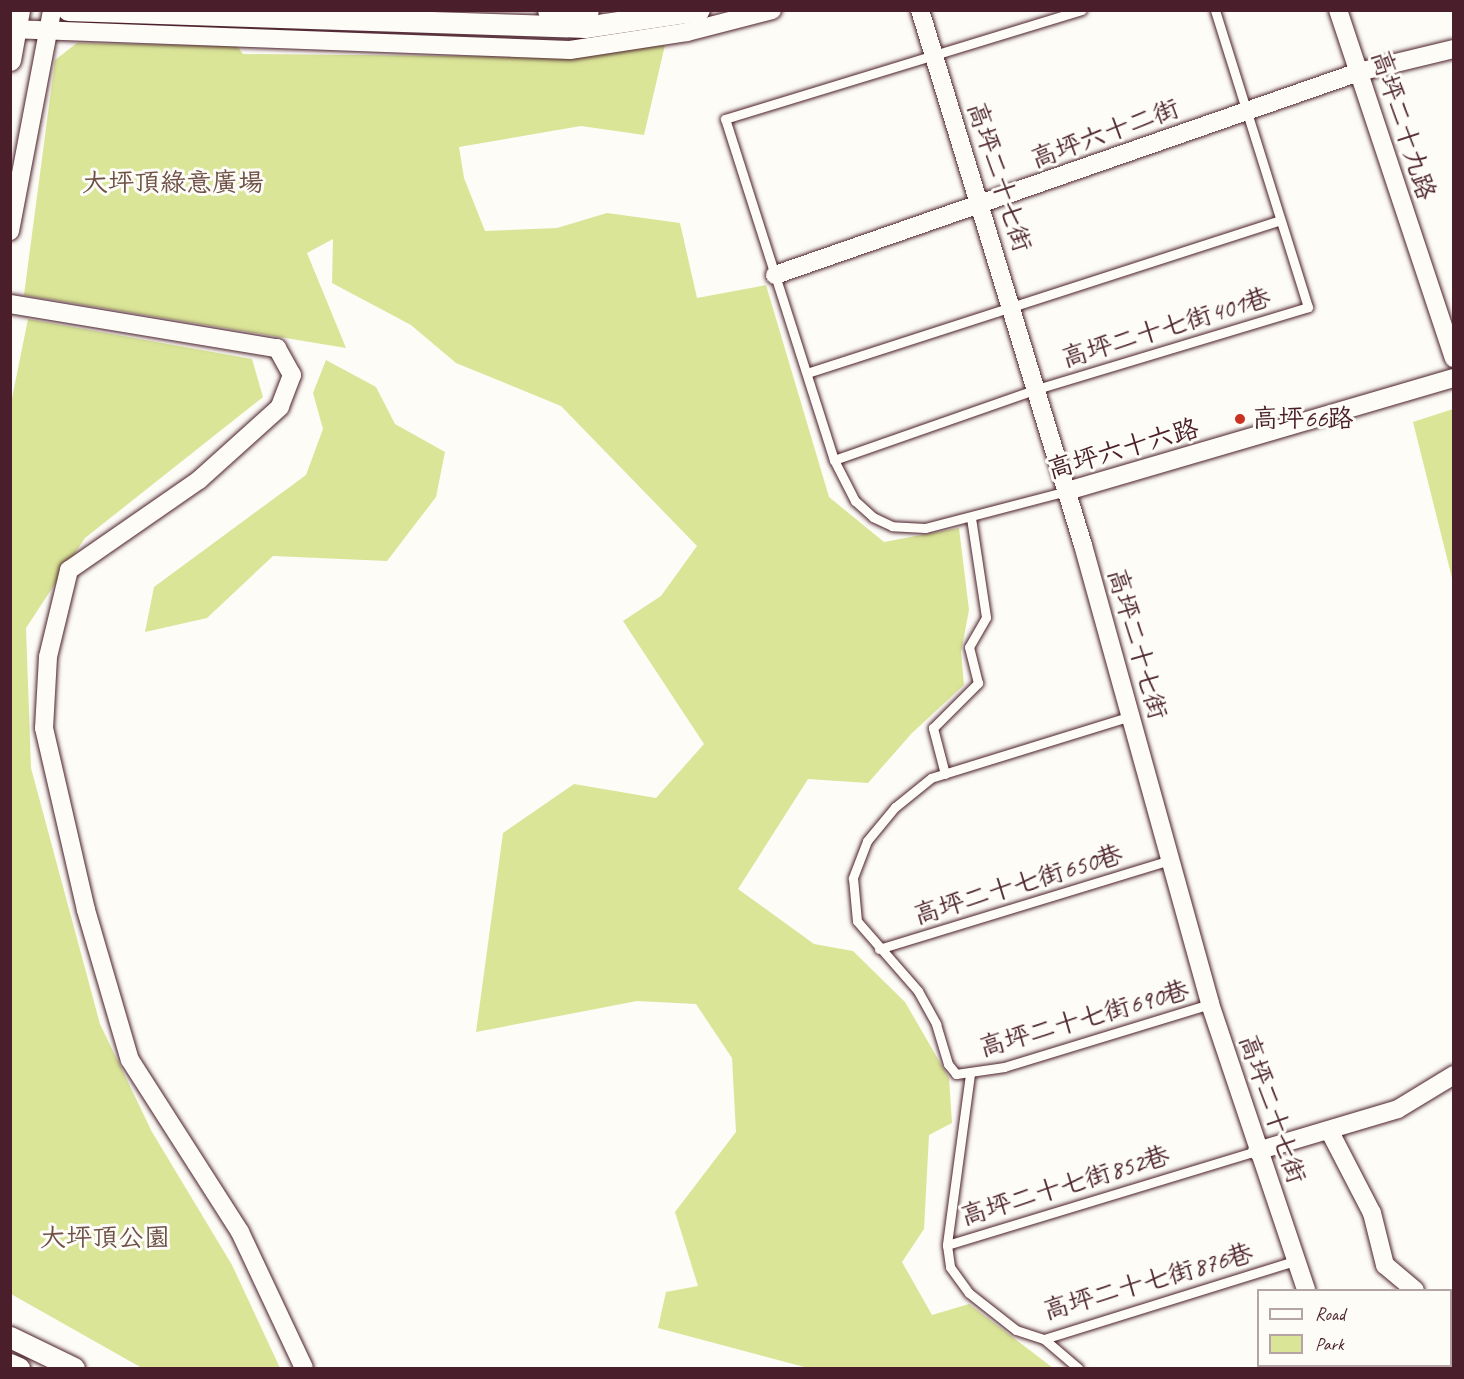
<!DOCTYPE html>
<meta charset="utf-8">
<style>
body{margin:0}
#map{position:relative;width:1464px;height:1379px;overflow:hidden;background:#fdfcf7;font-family:Caveat,"LXGW WenKai TC",sans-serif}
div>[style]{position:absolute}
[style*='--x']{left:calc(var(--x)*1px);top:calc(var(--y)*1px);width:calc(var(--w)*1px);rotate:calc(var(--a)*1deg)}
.green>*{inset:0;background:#dae598}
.roads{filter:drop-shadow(0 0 2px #4a1f2b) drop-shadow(0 0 2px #4a1f2b)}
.service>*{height:9px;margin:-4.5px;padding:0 4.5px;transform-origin:4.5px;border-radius:4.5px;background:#fdfcf7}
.minor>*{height:18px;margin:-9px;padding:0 9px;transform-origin:9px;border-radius:9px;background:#fdfcf7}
.tertiary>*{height:21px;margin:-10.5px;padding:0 10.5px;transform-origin:10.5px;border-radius:10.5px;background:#fdfcf7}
.dots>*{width:16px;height:16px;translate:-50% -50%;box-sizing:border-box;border:3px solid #fdfcf7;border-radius:50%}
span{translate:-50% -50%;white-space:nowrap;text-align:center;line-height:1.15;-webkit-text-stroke:6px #fdfcf7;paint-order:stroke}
.street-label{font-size:26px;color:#4a1f2b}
.park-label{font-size:26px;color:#6e5046}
.poi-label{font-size:26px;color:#4a1f2b}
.left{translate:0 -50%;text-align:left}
.frame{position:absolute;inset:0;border:12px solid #4a1f2b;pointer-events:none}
.legend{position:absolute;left:1257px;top:1289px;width:195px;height:78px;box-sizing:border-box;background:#fdfcf7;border:2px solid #b5a4a5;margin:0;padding:8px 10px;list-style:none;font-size:18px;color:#4a1f2b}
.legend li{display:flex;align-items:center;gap:12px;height:30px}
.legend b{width:30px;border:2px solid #b5a4a5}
</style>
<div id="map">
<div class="green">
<i style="clip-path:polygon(77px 43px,237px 46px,243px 54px,549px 57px,665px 45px,644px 135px,581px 126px,459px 147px,464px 178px,485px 231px,557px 228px,607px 213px,680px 223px,697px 298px,766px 285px,829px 497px,884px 542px,959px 528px,969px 610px,961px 652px,964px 685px,912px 733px,868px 783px,808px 779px,738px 889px,814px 944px,853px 951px,905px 1002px,949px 1078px,952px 1123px,929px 1135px,924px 1229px,902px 1262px,932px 1315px,969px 1304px,1053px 1368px,808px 1368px,658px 1328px,666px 1292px,698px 1286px,675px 1212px,736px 1132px,732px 1058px,696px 1004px,637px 1001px,476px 1032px,503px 833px,574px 784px,656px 798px,704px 744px,623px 621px,661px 596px,697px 546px,561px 406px,456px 363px,411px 325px,332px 283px,333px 239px,307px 253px,346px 348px,24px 295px,55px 60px)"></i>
<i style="clip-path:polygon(28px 319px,252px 359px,263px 397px,85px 538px,26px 628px,31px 768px,100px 1024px,152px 1132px,232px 1265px,280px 1368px,142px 1368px,11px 1294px,10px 408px)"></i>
<i style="clip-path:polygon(326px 360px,376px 387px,395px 424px,445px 452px,436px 497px,387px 561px,273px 556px,207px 618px,145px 632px,154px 587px,306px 475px,323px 429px,313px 393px)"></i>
<i style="clip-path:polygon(1453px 409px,1454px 409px,1453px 582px,1413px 422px)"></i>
</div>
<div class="roads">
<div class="service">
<i style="--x:807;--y:373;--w:497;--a:-17.9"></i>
<i style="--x:834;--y:460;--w:215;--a:-19.3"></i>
<i style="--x:1037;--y:389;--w:283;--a:-16.8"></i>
<i style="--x:1308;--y:307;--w:311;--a:-107.4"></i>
<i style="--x:1067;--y:491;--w:147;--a:165.4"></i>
<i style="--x:925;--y:528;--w:33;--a:-177"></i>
<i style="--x:892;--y:526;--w:21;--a:-155"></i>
<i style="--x:873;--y:517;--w:24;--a:-138"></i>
<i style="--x:855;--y:501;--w:46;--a:-117.1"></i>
<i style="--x:834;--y:460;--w:358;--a:-107.7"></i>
<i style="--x:725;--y:119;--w:373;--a:-17"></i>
<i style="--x:1131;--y:716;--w:209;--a:162.8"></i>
<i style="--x:931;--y:778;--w:46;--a:141.1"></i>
<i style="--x:895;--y:807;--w:44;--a:129.5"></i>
<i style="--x:867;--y:841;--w:40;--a:111"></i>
<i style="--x:853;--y:878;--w:43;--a:84.7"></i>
<i style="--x:857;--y:921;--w:93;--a:48.9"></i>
<i style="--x:918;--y:991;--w:38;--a:61"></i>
<i style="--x:936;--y:1024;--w:42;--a:73.3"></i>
<i style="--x:948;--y:1064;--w:13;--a:51"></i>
<i style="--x:956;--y:1074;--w:49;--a:-8.3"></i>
<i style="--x:1004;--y:1067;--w:215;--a:-17"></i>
<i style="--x:945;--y:774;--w:48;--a:-104.6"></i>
<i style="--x:933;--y:728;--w:64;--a:-45"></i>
<i style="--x:978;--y:683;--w:37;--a:-104"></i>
<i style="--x:969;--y:647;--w:34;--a:-60"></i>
<i style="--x:986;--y:617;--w:100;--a:-98.6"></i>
<i style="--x:879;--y:949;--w:304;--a:-17"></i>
<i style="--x:970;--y:1074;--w:173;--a:97.7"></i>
<i style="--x:947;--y:1245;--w:22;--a:82"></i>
<i style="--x:950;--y:1267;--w:32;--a:54"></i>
<i style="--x:969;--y:1293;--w:60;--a:38.2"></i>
<i style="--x:1016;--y:1330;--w:29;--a:18"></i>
<i style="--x:1044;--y:1339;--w:266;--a:-17.3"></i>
<i style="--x:947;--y:1245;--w:324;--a:-16.9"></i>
<i style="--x:1044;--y:1339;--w:45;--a:40.5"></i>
<i style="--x:1315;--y:1368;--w:3;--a:-45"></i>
</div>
<div class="minor">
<i style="--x:920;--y:10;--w:559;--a:73.06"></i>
<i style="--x:1083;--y:545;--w:476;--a:74.5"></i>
<i style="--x:1210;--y:1004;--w:302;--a:71.4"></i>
<i style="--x:1338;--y:10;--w:367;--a:71.6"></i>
<i style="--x:10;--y:29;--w:560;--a:2.15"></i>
<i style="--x:570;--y:50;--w:118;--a:-8.7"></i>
<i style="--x:687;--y:32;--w:88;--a:-14.5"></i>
<i style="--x:10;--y:231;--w:225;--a:-79.2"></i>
<i style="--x:775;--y:275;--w:618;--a:-19.17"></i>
<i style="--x:1359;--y:72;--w:98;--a:-13.6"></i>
<i style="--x:10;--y:304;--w:271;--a:9.4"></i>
<i style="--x:277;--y:348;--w:31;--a:61"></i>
<i style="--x:292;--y:375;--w:34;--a:111"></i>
<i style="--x:280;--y:407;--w:109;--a:138"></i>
<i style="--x:199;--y:480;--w:158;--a:145.3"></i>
<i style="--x:69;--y:570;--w:89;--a:103.6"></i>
<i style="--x:48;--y:657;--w:71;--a:93.2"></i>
<i style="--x:44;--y:728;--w:187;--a:77"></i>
<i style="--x:86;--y:910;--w:156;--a:73.7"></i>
<i style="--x:130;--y:1060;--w:204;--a:57.4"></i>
<i style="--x:240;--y:1232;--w:150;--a:64.8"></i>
<i style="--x:1067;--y:491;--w:403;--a:-16.3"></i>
<i style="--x:1330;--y:1132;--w:91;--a:62.6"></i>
<i style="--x:1372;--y:1213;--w:54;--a:76"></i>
<i style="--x:1385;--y:1265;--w:39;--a:40"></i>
<i style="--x:1257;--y:1151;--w:147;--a:-16.6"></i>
<i style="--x:1398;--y:1109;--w:66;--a:-31.3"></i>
<i style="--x:1450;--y:1318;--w:4;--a:27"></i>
</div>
<div class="tertiary">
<i style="--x:68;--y:10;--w:517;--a:1.88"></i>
<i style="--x:585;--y:27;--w:115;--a:-8.5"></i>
<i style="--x:548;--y:10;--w:40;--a:0"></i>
<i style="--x:10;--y:60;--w:51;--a:-79.8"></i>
<i style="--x:10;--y:1337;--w:71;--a:25.8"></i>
<i style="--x:10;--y:1364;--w:10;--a:24"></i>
</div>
</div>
<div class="dots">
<i style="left:1240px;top:419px;background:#c8321e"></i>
</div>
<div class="street-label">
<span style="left:1403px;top:125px;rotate:72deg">高坪二十九路</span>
<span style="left:1105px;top:134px;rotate:-20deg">高坪六十二街</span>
<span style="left:999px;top:177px;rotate:72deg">高坪二十七街</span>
<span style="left:1166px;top:328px;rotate:-17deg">高坪二十七街401巷</span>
<span style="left:1123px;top:449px;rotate:-16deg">高坪六十六路</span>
<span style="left:1137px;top:644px;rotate:74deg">高坪二十七街</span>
<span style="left:1018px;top:885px;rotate:-17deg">高坪二十七街650巷</span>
<span style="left:1084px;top:1019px;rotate:-16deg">高坪二十七街690巷</span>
<span style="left:1272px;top:1109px;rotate:71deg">高坪二十七街</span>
<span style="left:1065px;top:1186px;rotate:-17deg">高坪二十七街852巷</span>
<span style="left:1148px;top:1282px;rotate:-16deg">高坪二十七街876巷</span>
</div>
<div class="park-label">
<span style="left:173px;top:183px">大坪頂綠意廣場</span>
<span style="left:105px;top:1238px">大坪頂公園</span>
</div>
<div class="poi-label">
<span class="left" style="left:1252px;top:419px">高坪66路</span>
</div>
<div class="frame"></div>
<ul class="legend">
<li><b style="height:8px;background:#fdfcf7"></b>Road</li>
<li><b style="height:16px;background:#dae598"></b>Park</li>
</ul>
</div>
